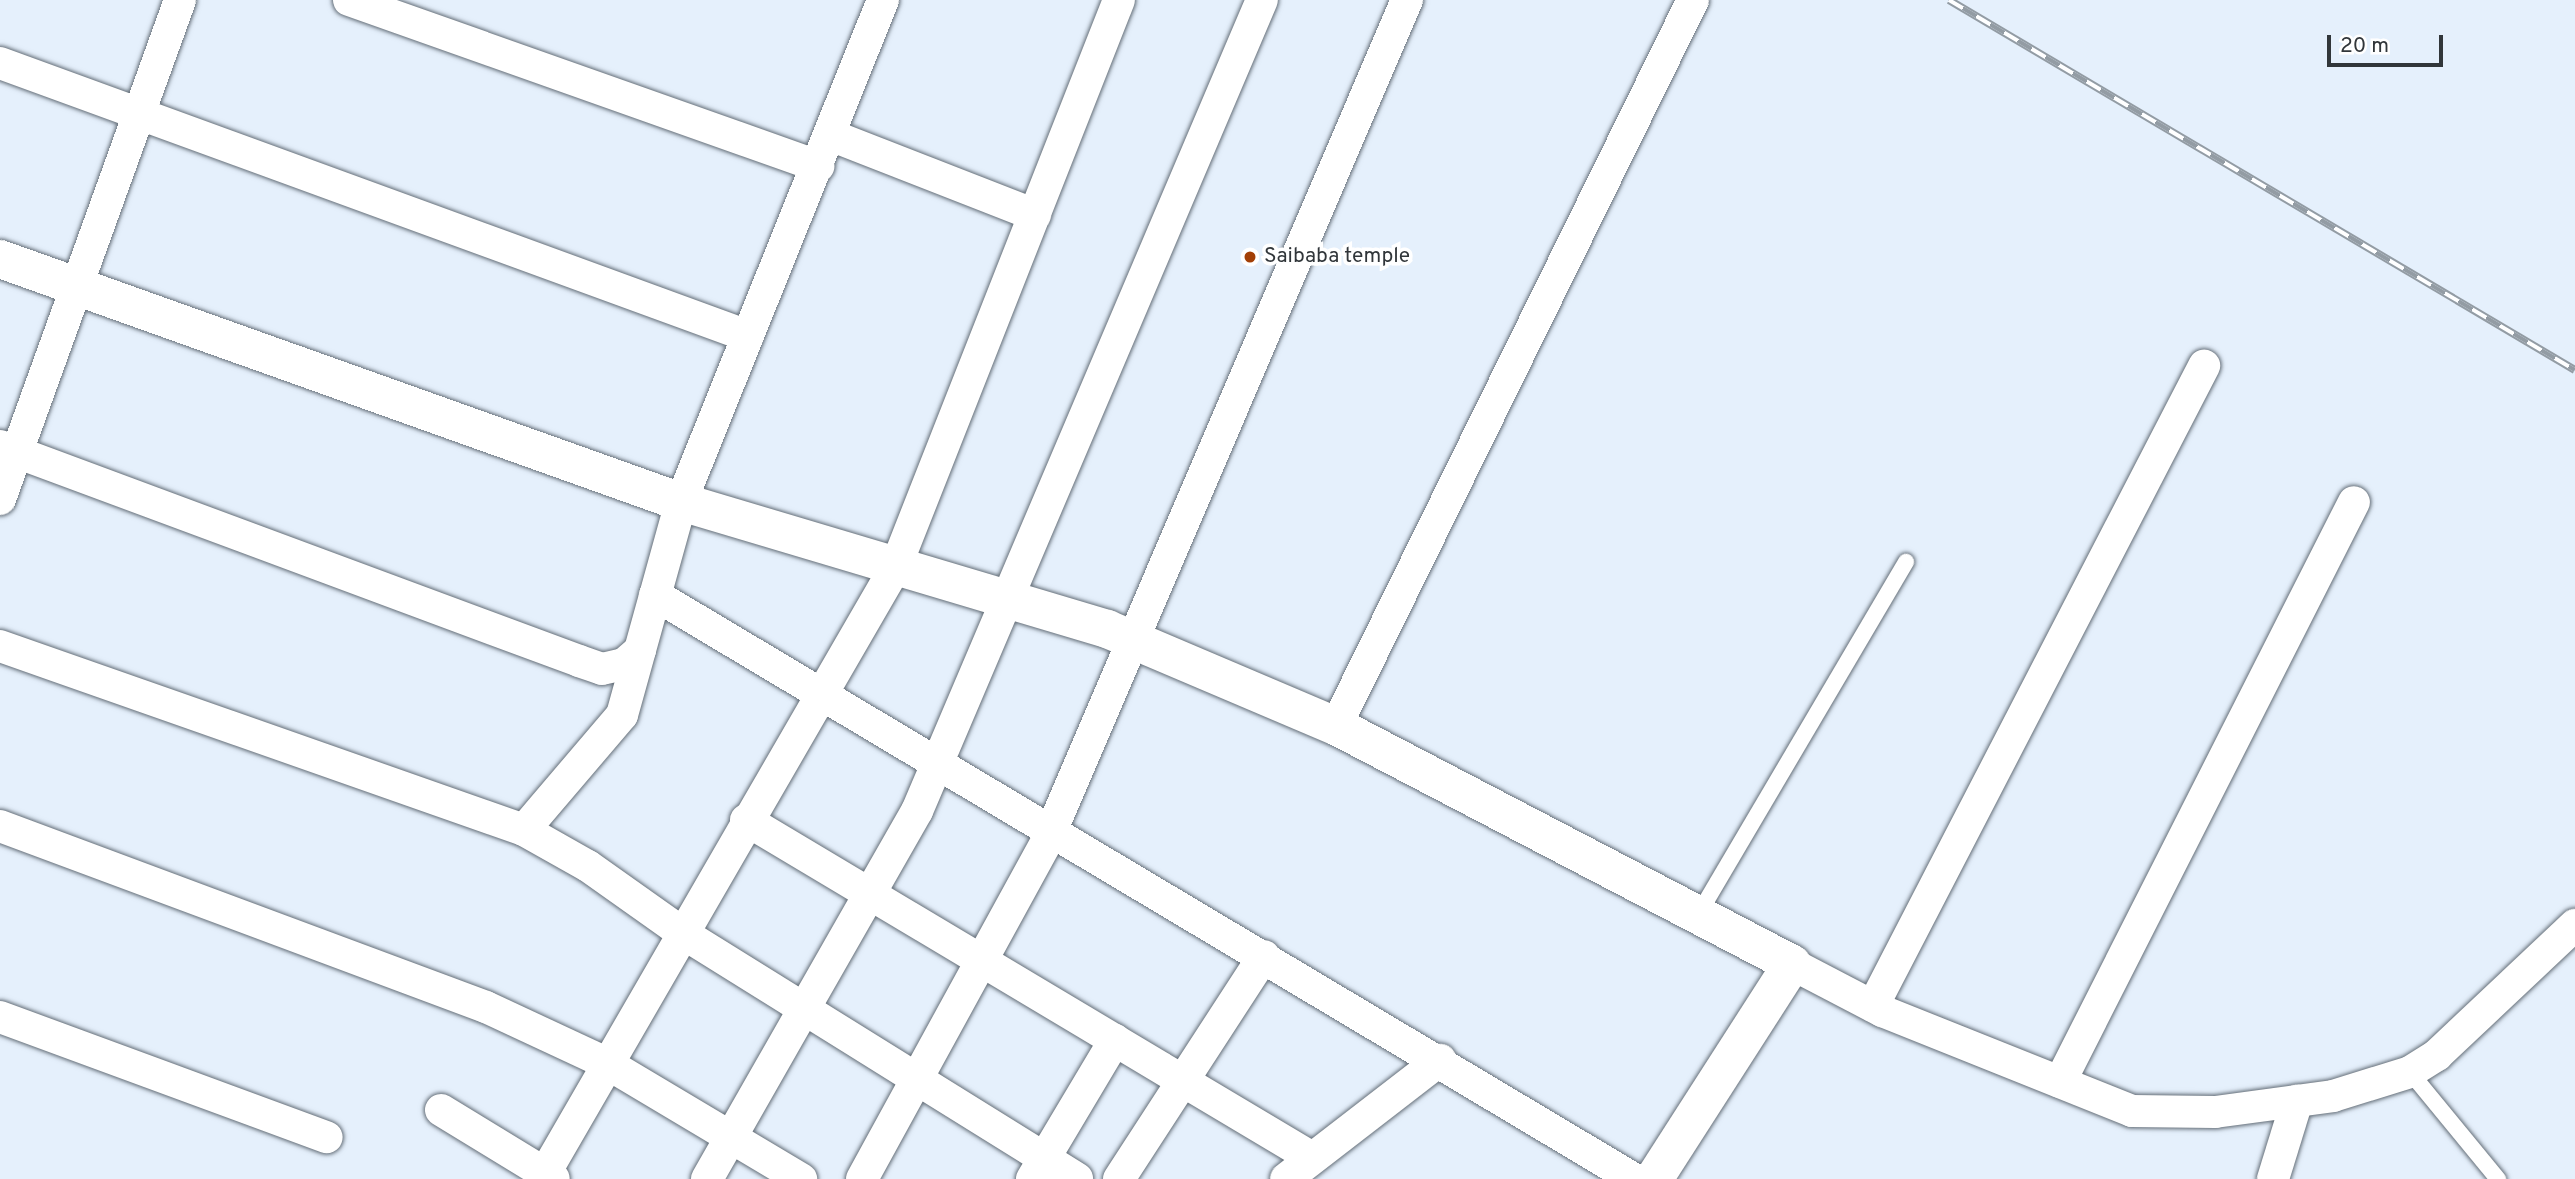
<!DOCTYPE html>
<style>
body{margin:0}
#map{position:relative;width:2575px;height:1179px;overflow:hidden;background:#e5f0fc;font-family:Overpass,sans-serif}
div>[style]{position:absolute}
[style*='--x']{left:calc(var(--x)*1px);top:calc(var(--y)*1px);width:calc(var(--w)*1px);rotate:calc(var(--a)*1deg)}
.roads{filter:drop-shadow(0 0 2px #646e78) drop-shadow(0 0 2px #646e78)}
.service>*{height:16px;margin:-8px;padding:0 8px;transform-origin:8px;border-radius:8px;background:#fff}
.minor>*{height:32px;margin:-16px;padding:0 16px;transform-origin:16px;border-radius:16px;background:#fff}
.tertiary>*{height:38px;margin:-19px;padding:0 19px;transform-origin:19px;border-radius:19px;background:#fff}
.rail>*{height:8px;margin-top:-4px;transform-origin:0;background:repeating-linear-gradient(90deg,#fff 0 16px,#939ca4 0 32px);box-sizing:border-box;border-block:2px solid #939ca4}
.dots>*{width:19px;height:19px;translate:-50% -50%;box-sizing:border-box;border:4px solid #fff;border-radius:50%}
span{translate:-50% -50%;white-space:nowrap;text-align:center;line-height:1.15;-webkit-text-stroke:7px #fff;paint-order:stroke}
.poi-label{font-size:21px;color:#31363a}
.left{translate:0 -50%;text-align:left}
.scale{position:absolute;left:2327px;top:35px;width:116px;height:32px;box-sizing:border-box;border:4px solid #31363a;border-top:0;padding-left:9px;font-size:21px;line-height:24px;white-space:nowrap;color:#31363a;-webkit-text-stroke:5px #fff;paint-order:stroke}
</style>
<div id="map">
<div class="roads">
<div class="service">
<i style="--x:1698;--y:915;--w:410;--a:-59.5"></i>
<i style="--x:2410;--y:1072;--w:139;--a:50.6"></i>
</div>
<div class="minor">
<i style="--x:349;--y:0;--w:498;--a:19.5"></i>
<i style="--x:0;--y:63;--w:796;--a:20.05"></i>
<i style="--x:830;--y:135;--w:220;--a:21.3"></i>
<i style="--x:0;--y:446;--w:618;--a:20.37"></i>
<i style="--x:579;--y:661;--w:24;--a:19"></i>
<i style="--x:602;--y:669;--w:23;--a:-13"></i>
<i style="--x:624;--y:664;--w:21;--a:-41"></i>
<i style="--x:640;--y:650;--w:154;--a:-74.5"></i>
<i style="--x:681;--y:502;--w:541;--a:-68.08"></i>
<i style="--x:0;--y:499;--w:530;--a:-70.16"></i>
<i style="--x:655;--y:595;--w:1140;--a:30.82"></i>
<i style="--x:0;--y:646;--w:555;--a:19.35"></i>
<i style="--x:524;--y:830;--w:73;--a:29.4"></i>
<i style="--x:588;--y:866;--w:118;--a:35.3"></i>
<i style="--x:684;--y:934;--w:463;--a:31.9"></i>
<i style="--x:1336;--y:726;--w:809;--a:-63.82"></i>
<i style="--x:746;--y:820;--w:659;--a:30.84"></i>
<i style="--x:0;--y:826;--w:519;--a:20.43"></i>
<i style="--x:486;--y:1007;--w:135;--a:25"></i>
<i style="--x:608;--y:1064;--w:225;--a:30.8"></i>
<i style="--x:524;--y:830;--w:151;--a:-49.6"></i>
<i style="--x:622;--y:715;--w:67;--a:-74.5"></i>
<i style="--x:1792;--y:964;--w:102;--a:27.6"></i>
<i style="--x:1882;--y:1011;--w:269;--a:21.8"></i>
<i style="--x:2132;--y:1111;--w:83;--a:0.7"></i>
<i style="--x:2215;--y:1112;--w:119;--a:-7.7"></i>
<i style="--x:2333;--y:1096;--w:81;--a:-17.3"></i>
<i style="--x:2410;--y:1072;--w:32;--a:-32"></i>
<i style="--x:2437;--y:1055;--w:190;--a:-43.3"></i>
<i style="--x:1873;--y:1006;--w:721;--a:-62.65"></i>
<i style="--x:0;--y:1017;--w:348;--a:20.2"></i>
<i style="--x:2060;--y:1082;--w:650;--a:-63.12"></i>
<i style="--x:441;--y:1110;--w:132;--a:31.4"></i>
<i style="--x:545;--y:1173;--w:701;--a:-59.96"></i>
<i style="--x:896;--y:566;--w:608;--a:-68.5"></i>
<i style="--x:707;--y:1179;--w:424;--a:-60.3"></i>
<i style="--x:917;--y:811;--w:881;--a:-66.96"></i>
<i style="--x:862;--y:1179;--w:385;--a:-61.3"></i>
<i style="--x:1047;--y:841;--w:915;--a:-66.83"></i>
<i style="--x:1032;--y:1179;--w:162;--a:-59.2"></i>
<i style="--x:1119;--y:1179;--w:266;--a:-57"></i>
<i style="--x:1286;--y:1179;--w:195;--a:-37.7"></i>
<i style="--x:2273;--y:1179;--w:82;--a:-72.9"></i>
</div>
<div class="tertiary">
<i style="--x:0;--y:259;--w:723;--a:19.64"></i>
<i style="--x:681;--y:502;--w:445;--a:16.6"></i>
<i style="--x:1107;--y:629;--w:249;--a:23"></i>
<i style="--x:1336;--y:726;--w:514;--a:27.56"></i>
<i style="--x:1792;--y:964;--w:255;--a:122.7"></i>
</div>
</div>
<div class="rail">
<i style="--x:1949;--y:0;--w:727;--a:30.59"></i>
</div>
<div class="dots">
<i style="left:1250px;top:257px;background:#a23f06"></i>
</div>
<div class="poi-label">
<span class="left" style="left:1264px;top:257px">Saibaba temple</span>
</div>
<div class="scale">20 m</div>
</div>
